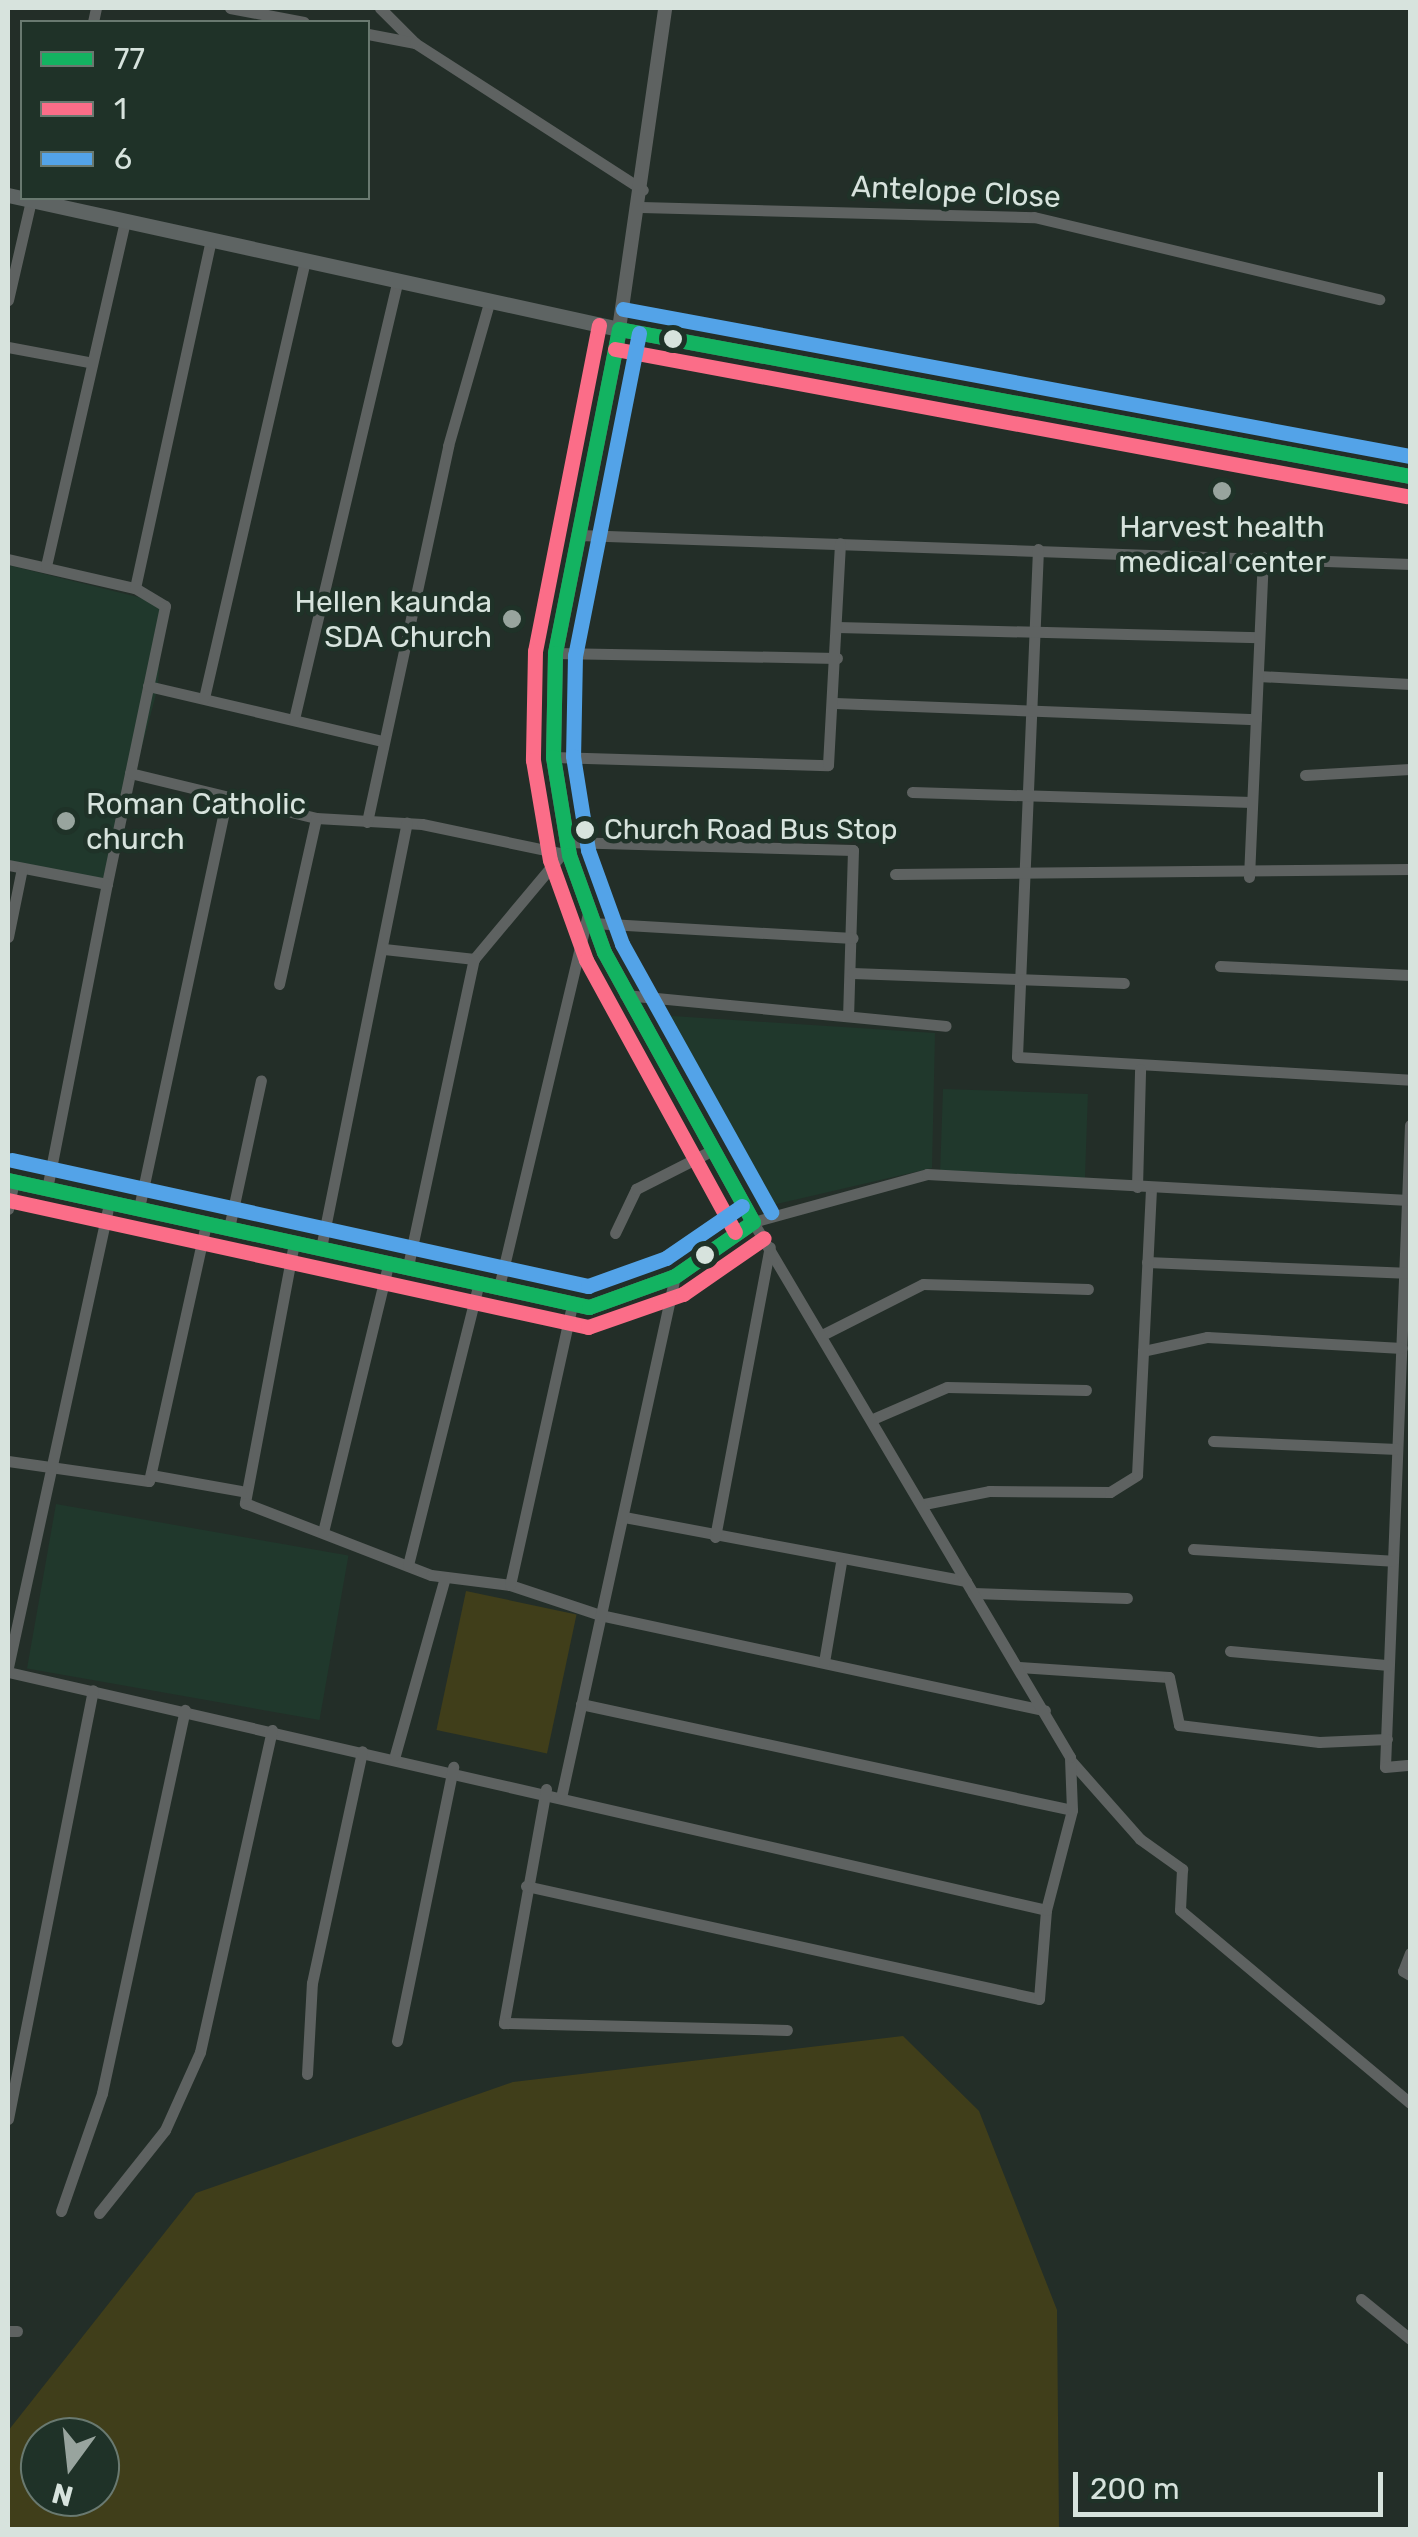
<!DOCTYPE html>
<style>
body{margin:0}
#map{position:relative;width:1418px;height:2537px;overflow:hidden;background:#232e28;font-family:Rubik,sans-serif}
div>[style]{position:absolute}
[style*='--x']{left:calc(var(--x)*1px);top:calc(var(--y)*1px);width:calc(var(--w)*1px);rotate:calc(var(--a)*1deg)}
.built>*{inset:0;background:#20382c;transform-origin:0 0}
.green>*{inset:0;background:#403e1a;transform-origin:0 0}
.minor>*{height:11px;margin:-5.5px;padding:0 5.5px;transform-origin:5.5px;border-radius:5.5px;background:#5e6261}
.tertiary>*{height:14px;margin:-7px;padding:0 7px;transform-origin:7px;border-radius:7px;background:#5e6261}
.secondary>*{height:15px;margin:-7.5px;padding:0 7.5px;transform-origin:7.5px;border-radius:7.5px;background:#5e6463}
.bus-1>*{height:15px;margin:-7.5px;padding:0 7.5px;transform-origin:7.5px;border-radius:7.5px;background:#13b361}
.bus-2>*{height:15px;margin:-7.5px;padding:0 7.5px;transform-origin:7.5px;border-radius:7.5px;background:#fb6d88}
.bus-3>*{height:15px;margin:-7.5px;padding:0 7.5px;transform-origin:7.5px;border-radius:7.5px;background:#53a3e8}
.dots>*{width:28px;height:28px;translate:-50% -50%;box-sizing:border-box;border:5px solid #1f3228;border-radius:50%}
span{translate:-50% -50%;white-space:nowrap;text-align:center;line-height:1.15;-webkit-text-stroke:9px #1f3228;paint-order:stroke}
.bus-label{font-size:28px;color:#d7e3dd}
.left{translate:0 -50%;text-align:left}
.street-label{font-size:30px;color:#d7e3dd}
.poi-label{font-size:30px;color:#d7e3dd}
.right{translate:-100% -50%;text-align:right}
.frame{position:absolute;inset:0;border:10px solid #d7e3dd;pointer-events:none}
.legend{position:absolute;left:20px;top:20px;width:350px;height:180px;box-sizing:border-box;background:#1f3228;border:2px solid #697970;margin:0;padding:12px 18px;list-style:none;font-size:30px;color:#d7e3dd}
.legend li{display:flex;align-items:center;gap:20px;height:50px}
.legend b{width:50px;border:2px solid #697970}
.north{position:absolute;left:20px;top:2417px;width:100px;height:100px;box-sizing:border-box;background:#1f3228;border:2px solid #697970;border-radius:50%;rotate:195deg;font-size:28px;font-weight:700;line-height:40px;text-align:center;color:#d7e3dd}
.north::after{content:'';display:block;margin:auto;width:35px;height:45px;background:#98a49e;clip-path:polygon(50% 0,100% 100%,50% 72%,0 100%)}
.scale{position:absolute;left:1073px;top:2472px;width:310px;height:45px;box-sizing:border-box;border:5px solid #d7e3dd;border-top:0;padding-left:12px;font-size:30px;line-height:35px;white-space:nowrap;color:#d7e3dd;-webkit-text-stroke:8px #1f3228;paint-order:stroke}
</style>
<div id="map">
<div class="built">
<i style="clip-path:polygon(8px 565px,162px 603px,158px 687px,104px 888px,8px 870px)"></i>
<i style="clip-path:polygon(657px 1015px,935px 1033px,932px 1168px,768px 1206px)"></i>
<i style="left:943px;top:1089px;width:145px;height:87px;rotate:2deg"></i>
<i style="left:56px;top:1504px;width:297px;height:167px;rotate:10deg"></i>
</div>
<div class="green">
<i style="left:466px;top:1591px;width:113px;height:142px;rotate:12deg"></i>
<i style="clip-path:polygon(evenodd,903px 2036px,979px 2111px,1057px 2310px,1059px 2529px,8px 2529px,8px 2431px,196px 2193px,513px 2082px,903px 2036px,40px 2437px,100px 2437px,100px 2497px,40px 2497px,40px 2437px)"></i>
</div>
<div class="minor">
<i style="--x:230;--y:8;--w:75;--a:10.7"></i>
<i style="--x:380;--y:8;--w:49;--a:45"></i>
<i style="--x:93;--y:22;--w:14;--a:-78"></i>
<i style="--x:368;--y:34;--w:48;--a:10.8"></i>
<i style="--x:415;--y:43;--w:271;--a:32.8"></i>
<i style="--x:641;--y:207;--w:393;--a:1.5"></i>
<i style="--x:1034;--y:217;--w:355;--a:13.4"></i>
<i style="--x:8;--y:300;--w:103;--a:-77"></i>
<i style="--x:8;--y:347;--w:81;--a:10.6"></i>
<i style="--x:579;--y:535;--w:832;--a:2"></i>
<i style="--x:1038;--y:549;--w:508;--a:92.37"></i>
<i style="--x:1017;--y:1057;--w:394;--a:3.3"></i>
<i style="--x:8;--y:559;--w:130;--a:12.9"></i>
<i style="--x:135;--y:588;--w:35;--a:31"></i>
<i style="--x:165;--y:606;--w:284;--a:101.8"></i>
<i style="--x:107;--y:884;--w:101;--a:-169.1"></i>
<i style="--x:46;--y:566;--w:355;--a:-77.1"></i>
<i style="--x:135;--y:588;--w:358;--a:-77.7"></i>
<i style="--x:837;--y:627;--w:422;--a:1.4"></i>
<i style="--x:555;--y:653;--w:282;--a:1"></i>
<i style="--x:1258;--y:676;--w:152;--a:3"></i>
<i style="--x:148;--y:686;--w:241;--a:13.2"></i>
<i style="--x:204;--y:698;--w:450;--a:-77"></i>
<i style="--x:835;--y:703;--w:421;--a:2.2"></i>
<i style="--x:294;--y:719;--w:452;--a:-76.7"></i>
<i style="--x:553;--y:757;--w:275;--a:1.7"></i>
<i style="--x:828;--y:765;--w:222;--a:-86.9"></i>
<i style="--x:130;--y:773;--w:191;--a:13.6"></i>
<i style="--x:316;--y:818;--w:106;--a:3.2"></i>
<i style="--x:422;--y:824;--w:150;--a:11.9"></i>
<i style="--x:1305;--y:775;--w:105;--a:-3.3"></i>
<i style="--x:912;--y:792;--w:340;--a:1.7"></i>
<i style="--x:367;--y:822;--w:385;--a:-77.8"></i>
<i style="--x:448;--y:446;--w:152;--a:-74"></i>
<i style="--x:566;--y:842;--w:287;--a:1.6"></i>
<i style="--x:853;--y:850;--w:166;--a:91.7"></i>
<i style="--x:895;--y:874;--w:515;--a:-0.56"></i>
<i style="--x:1249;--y:877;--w:320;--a:-87.5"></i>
<i style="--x:592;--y:923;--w:261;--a:3.3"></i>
<i style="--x:8;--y:937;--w:70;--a:-78.5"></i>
<i style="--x:384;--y:949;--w:91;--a:6.3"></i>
<i style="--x:474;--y:959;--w:136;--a:-50.1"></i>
<i style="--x:1220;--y:966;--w:190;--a:2.7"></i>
<i style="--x:852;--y:973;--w:272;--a:2.1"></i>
<i style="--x:279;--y:984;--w:170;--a:-77.4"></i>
<i style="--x:625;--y:995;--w:322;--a:5.5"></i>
<i style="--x:1410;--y:1125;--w:642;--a:92.23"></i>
<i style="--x:1385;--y:1767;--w:25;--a:-5"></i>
<i style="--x:1137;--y:1187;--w:118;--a:-88.5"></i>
<i style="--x:47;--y:1189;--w:311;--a:-78.9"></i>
<i style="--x:139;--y:1208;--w:420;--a:-77.9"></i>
<i style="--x:8;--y:1209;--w:29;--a:-78"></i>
<i style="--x:229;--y:1228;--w:151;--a:-77.8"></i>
<i style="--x:615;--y:1233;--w:49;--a:-64.5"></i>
<i style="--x:636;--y:1189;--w:84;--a:-26.9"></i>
<i style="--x:294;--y:1243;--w:265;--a:100.7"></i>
<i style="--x:245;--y:1503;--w:199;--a:21.2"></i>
<i style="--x:431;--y:1575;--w:80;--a:7.2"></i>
<i style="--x:510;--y:1585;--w:95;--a:18.4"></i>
<i style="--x:600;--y:1615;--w:455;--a:12.1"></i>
<i style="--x:321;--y:1248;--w:434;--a:-78.6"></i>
<i style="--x:1147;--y:1262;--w:258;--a:2.4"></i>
<i style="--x:408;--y:1266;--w:314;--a:-77.9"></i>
<i style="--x:499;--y:1287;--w:383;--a:-76.6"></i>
<i style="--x:824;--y:1334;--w:111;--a:-26.8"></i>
<i style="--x:923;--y:1284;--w:165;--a:1.7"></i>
<i style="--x:1143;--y:1351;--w:66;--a:-12.3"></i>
<i style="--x:1207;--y:1337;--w:195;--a:3.2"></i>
<i style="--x:875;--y:1418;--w:78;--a:-23.3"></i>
<i style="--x:947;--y:1387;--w:139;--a:1.2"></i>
<i style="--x:1213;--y:1441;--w:184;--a:2.5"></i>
<i style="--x:8;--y:1461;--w:142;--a:8.1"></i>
<i style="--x:149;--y:1481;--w:264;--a:-77.5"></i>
<i style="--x:151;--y:1475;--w:91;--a:10.1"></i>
<i style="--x:924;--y:1504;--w:66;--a:-11.3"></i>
<i style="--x:989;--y:1491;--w:121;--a:0.5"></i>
<i style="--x:1110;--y:1492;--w:32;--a:-32"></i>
<i style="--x:1137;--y:1475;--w:287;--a:-87.2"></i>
<i style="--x:624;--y:1517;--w:348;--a:10.6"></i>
<i style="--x:323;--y:1532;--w:278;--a:-76.3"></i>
<i style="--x:715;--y:1537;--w:295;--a:-79.3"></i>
<i style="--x:1193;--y:1549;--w:200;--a:3.4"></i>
<i style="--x:408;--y:1565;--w:291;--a:-75.9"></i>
<i style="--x:510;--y:1585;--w:287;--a:-77.5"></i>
<i style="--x:973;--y:1593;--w:154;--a:1.9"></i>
<i style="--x:1230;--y:1651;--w:159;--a:5.1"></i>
<i style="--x:824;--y:1662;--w:100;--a:-80.3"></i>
<i style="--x:8;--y:1667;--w:476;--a:-77.7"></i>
<i style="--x:1019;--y:1667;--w:150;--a:3.8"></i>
<i style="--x:1169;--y:1677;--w:49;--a:78.2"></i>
<i style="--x:1179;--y:1725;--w:141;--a:6.9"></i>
<i style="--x:1319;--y:1742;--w:68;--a:-2.5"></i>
<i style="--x:8;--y:1672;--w:1065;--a:12.91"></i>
<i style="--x:581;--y:1704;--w:502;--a:12.18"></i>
<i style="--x:395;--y:1755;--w:185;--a:-74.3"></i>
<i style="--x:1071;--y:1761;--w:104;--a:48.5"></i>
<i style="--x:1140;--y:1839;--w:52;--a:35.5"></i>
<i style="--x:1182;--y:1869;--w:41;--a:92.8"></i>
<i style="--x:1180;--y:1910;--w:300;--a:40"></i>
<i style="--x:546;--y:1789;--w:238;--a:100.2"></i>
<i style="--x:504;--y:2023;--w:283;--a:1.4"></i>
<i style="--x:562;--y:1793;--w:529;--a:-77.67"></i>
<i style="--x:526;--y:1886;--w:525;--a:12.42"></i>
<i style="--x:1039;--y:1999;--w:89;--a:-85.5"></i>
<i style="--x:1046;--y:1910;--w:103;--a:-75.4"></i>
<i style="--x:1072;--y:1810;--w:53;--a:-92.2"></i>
<i style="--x:1070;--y:1757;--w:622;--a:-120.65"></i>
<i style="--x:753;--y:1222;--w:180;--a:-15.4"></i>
<i style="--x:927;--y:1174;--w:482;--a:3.1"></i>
<i style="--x:1410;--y:1953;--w:19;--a:111"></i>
<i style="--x:1403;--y:1971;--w:8;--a:30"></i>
<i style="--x:397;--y:2041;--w:280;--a:-78.4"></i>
<i style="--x:307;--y:2074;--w:91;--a:-86.9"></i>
<i style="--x:312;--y:1983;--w:237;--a:-77.8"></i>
<i style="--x:8;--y:2119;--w:437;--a:-78.8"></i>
<i style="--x:61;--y:2211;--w:125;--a:-70.8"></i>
<i style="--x:102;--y:2093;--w:392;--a:-77.8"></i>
<i style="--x:99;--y:2213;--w:106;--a:-51.5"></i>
<i style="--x:165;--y:2130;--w:85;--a:-65.8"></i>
<i style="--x:200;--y:2052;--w:330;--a:-77.4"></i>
<i style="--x:1361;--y:2299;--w:63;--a:39.2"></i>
<i style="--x:8;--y:2331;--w:9;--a:0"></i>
</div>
<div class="tertiary">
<i style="--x:619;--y:329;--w:324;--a:-81.8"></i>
</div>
<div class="secondary">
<i style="--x:8;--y:195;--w:626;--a:12.37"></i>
<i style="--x:619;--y:329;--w:805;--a:10.53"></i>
<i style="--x:8;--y:1180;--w:595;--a:12.33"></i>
<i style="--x:589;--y:1307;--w:91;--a:-19.8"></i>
<i style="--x:675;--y:1276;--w:95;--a:-34.7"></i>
<i style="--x:753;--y:1222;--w:308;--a:-118.9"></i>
<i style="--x:604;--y:952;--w:103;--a:-109.8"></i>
<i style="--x:569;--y:855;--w:99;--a:-99.3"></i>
<i style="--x:553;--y:757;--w:104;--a:-88.9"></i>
<i style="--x:555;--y:653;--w:330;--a:-78.8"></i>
</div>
<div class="bus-1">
<i style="--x:619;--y:329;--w:330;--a:101.2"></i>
<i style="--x:555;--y:653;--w:104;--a:91.1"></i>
<i style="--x:553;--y:757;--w:99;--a:80.7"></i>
<i style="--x:569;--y:855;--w:103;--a:70.2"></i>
<i style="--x:604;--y:952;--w:308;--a:61.1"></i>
<i style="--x:619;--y:329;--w:805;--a:10.53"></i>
<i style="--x:8;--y:1180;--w:595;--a:12.33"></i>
<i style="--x:589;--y:1307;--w:91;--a:-19.8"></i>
<i style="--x:675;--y:1276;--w:95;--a:-34.7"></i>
</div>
<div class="bus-2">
<i style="--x:599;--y:325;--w:332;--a:101.1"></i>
<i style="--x:535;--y:651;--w:109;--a:91.1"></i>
<i style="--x:533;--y:760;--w:101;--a:80.4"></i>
<i style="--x:550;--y:860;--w:106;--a:70.2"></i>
<i style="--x:586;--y:960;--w:310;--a:61.3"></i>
<i style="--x:615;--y:349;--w:805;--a:10.53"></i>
<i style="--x:8;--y:1200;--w:594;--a:12.35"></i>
<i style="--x:588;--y:1327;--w:101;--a:-19.2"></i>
<i style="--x:683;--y:1294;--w:98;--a:-34.7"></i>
</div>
<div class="bus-3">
<i style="--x:623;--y:309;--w:801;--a:10.58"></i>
<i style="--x:639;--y:333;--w:328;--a:101.2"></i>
<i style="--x:575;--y:655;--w:101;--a:91.1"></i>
<i style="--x:573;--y:756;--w:95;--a:80.9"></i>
<i style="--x:588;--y:850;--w:100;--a:70.1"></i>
<i style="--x:622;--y:944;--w:307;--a:60.9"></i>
<i style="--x:12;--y:1160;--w:590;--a:12.34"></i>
<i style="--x:588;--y:1286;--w:83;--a:-19.7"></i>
<i style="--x:666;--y:1258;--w:92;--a:-34.4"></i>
</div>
<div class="dots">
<i style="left:673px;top:339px;background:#d7e3dd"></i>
<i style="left:1222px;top:491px;background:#98a49e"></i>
<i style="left:512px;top:619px;background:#98a49e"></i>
<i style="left:66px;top:821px;background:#98a49e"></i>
<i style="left:585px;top:830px;background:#d7e3dd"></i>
<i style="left:705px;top:1255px;background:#d7e3dd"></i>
</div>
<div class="bus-label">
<span class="left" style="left:604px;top:830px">Church Road Bus Stop</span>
</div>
<div class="street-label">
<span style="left:956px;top:192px;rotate:3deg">Antelope Close</span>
</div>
<div class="poi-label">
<span style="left:1222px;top:544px">Harvest health<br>medical center</span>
<span class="right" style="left:492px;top:619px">Hellen kaunda<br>SDA Church</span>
<span class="left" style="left:86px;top:821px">Roman Catholic<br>church</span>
</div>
<div class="frame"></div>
<ul class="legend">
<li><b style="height:12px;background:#13b361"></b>77</li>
<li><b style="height:12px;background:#fb6d88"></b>1</li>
<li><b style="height:12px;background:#53a3e8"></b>6</li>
</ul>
<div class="north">N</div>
<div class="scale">200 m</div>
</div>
